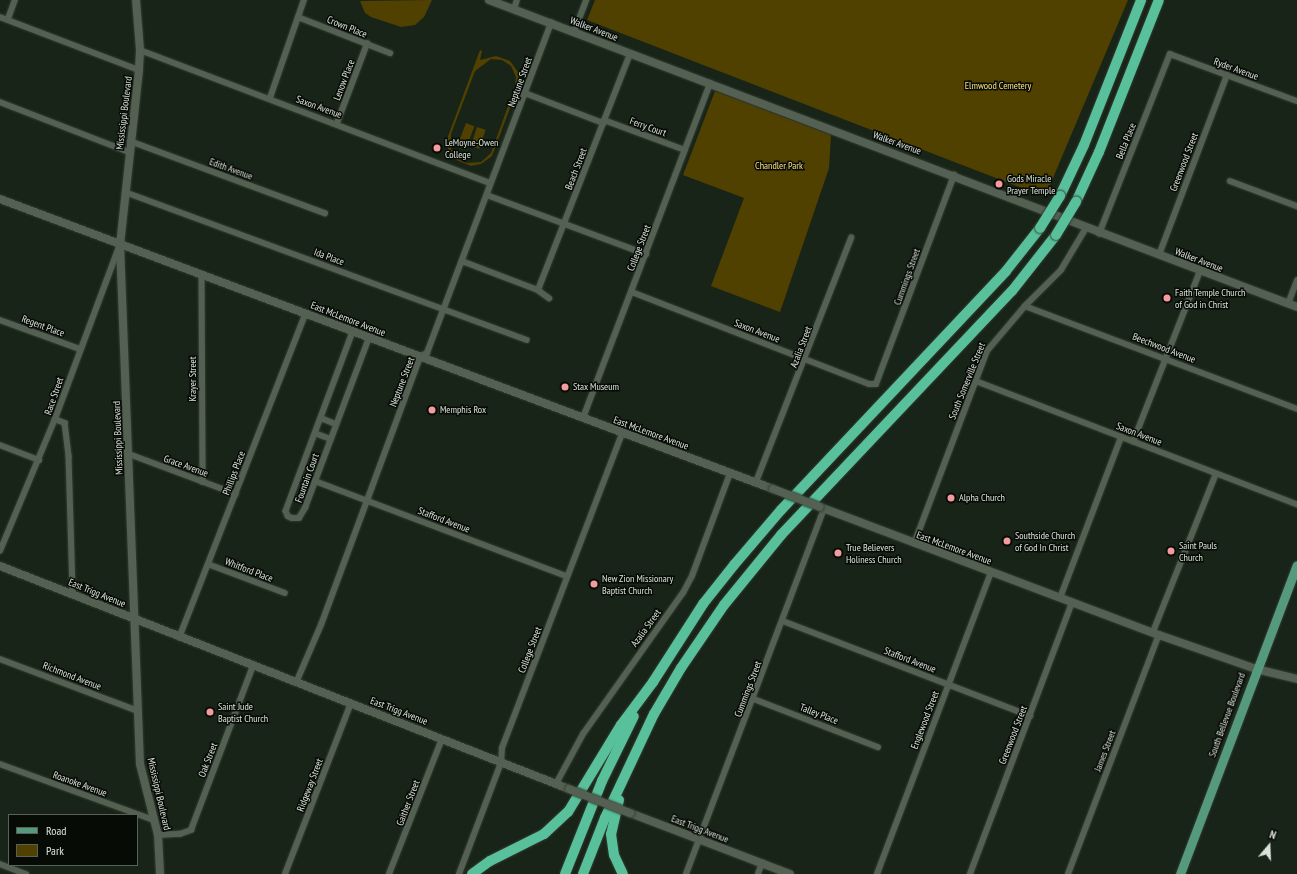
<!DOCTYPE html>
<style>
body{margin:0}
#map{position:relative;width:1297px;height:874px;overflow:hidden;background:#182417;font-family:"PT Sans Narrow",sans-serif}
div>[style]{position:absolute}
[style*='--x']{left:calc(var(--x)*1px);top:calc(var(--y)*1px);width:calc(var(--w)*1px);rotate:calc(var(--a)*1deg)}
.green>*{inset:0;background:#514100;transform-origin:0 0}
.roads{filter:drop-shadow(0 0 1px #333c33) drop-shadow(0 0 1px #333c33)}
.street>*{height:5.5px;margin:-2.75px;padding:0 2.75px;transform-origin:2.75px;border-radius:2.75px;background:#536052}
.secondary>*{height:8px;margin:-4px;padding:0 4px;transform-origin:4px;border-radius:4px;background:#536052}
.primary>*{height:9px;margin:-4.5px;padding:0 4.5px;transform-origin:4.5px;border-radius:4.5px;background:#569a7e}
.highway>*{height:10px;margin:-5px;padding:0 5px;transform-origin:5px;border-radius:5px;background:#58c19c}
.bridges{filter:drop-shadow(0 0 1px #333c33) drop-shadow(0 0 1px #333c33)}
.secondary-bridge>*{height:8px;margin:-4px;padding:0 4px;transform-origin:4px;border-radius:4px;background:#536052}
.highway-bridge>*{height:10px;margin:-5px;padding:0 5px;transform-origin:5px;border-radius:5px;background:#58c19c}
.dots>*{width:11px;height:11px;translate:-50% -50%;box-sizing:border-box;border:2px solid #070b06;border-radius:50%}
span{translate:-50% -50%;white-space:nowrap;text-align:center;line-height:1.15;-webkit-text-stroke:3px #070b06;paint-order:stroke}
.street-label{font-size:10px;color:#dae2d9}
.park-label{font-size:10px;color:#fce081}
.poi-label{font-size:10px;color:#dae2d9}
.left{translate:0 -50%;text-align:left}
.legend{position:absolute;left:8px;top:814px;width:130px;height:52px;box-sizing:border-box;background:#070b06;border:1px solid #5b615a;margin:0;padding:5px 7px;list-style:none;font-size:12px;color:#dae2d9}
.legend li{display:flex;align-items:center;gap:8px;height:20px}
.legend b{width:20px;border:1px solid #5b615a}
.north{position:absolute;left:1249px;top:826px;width:40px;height:40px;-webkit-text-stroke:3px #070b06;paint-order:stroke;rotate:19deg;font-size:11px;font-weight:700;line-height:16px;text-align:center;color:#dae2d9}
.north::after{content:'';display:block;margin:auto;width:14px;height:18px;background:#dae2d9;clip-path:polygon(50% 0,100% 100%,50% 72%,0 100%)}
</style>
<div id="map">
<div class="green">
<i style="clip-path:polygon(432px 0,424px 17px,415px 25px,401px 27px,371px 17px,365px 13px,360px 1px)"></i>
<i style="clip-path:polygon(595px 0,1128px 0,1045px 197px,587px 20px)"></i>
<i style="clip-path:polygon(evenodd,480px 50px,482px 51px,480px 60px,496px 56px,510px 61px,518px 72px,519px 84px,492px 156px,481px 164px,471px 166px,454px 159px,448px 150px,447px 139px,480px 50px,491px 59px,502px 60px,511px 66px,516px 77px,515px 87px,491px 153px,481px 162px,466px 163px,456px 157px,451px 149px,451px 134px,475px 71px,491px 59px)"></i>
<i style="clip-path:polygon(715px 91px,831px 135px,829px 168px,780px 312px,711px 286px,744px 198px,683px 175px)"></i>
<i style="left:466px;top:123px;width:9px;height:20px;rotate:21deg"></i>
<i style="left:477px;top:127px;width:9px;height:20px;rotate:18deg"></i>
</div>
<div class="roads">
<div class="street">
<i style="--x:514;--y:9;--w:9;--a:-72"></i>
<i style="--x:0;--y:17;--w:149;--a:20.9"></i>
<i style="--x:298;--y:17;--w:99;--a:21.4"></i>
<i style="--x:8;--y:19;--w:20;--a:-70"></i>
<i style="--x:574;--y:32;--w:34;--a:-69"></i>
<i style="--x:140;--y:50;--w:375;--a:20.8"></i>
<i style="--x:525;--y:93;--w:84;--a:21"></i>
<i style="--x:270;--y:98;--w:104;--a:-70.9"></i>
<i style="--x:0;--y:102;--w:138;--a:21.2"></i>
<i style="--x:604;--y:120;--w:86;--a:20.3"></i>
<i style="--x:337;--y:123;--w:85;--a:-69.2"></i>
<i style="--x:130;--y:141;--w:208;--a:20.3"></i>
<i style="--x:1230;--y:181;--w:72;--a:20.5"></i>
<i style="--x:125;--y:192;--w:428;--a:20.2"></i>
<i style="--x:487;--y:195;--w:170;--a:20.4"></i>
<i style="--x:1099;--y:234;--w:193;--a:-68.5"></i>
<i style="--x:1170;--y:54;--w:135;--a:20.3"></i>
<i style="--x:1159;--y:255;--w:192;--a:-69.3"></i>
<i style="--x:462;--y:261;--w:81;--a:20.9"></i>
<i style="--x:538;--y:290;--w:14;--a:36"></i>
<i style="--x:202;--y:275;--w:207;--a:89.7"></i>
<i style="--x:538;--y:290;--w:253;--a:-68.7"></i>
<i style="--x:632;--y:292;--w:254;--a:21.2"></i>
<i style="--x:869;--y:384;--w:7;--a:0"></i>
<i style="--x:876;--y:384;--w:223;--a:-69.5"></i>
<i style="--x:1288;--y:304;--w:25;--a:-69"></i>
<i style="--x:1025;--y:306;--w:291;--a:20.7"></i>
<i style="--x:0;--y:320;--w:85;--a:19.9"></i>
<i style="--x:353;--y:332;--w:191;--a:110.5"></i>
<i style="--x:286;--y:511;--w:5;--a:68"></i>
<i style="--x:288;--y:516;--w:4;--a:27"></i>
<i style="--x:292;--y:518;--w:7;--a:0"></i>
<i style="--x:299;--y:518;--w:12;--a:-59"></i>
<i style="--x:305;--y:508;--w:182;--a:-69.4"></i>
<i style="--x:976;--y:381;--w:344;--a:21"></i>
<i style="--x:321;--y:418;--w:16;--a:22"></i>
<i style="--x:583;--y:418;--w:358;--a:-69.2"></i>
<i style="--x:55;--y:419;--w:11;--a:22"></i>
<i style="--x:65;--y:423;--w:33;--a:83"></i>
<i style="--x:69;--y:456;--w:138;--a:88.3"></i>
<i style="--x:315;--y:433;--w:17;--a:21"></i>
<i style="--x:1133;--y:442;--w:184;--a:-68.6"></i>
<i style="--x:0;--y:445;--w:42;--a:21"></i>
<i style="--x:129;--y:454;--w:114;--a:20.5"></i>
<i style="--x:315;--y:481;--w:269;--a:20.7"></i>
<i style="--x:756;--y:482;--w:262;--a:-68.7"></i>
<i style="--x:914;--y:544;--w:206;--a:-69.3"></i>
<i style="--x:987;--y:351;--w:59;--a:-49.8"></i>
<i style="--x:1025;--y:306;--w:51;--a:-45"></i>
<i style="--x:1061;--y:270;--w:49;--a:-59.2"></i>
<i style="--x:0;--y:551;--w:143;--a:-67.4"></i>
<i style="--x:55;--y:419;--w:184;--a:-69.6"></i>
<i style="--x:208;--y:564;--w:82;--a:20.6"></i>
<i style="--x:1060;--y:598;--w:172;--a:-69.2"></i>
<i style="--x:783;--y:621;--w:265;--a:21"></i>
<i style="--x:1153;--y:632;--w:170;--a:-68.3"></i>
<i style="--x:179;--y:638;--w:348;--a:-68.7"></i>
<i style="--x:0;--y:659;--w:147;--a:20.6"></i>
<i style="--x:296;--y:683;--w:63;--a:-66.7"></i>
<i style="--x:321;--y:625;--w:286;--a:-69.7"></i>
<i style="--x:420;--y:357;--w:8;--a:-30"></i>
<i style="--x:427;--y:353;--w:353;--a:-69.4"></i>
<i style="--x:754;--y:699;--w:133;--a:21.2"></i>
<i style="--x:0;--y:764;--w:164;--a:20"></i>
<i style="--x:556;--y:784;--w:57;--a:-61.6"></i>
<i style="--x:583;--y:734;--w:173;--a:-54.7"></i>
<i style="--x:683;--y:593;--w:19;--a:-62"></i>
<i style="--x:692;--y:576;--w:110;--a:-69.7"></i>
<i style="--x:158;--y:835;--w:22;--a:-3"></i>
<i style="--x:180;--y:834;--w:12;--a:-20"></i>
<i style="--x:191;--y:830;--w:175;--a:-69.3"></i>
<i style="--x:0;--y:864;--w:28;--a:21"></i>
<i style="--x:285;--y:874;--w:183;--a:-68.9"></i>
<i style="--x:389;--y:874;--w:145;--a:-68.6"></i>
<i style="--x:459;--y:874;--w:119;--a:-69.3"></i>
<i style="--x:501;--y:763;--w:15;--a:-86"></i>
<i style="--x:502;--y:748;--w:337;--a:-69.1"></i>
<i style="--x:686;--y:874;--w:390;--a:-69.3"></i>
<i style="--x:758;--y:874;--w:12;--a:-70"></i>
<i style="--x:877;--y:874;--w:323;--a:-69.3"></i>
<i style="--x:970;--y:874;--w:290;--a:-69.4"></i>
<i style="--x:1068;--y:874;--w:256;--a:-69.2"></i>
</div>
<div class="secondary">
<i style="--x:136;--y:0;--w:50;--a:85.4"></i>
<i style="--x:140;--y:50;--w:20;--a:93"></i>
<i style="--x:139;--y:70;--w:175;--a:96.2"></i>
<i style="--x:120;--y:244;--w:520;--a:87.8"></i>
<i style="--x:140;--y:764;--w:73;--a:75.8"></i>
<i style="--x:158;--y:835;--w:39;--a:87"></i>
<i style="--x:489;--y:0;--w:864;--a:20.8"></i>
<i style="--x:0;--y:199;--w:826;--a:20.56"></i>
<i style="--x:820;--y:507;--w:362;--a:20.7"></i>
<i style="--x:1159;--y:635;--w:103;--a:19.3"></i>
<i style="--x:1256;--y:669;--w:42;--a:13.7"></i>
<i style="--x:0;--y:566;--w:611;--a:21.4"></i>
<i style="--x:630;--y:813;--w:171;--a:20.9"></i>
</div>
<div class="primary">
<i style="--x:1180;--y:874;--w:330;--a:-69.3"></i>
</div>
<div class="highway">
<i style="--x:1060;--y:196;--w:56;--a:-64.8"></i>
<i style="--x:1084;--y:145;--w:156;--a:-68.5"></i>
<i style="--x:1076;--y:202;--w:55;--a:-65.3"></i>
<i style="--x:1099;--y:152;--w:163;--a:-68.5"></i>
<i style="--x:619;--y:800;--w:35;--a:103"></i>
<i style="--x:611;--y:834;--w:21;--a:82"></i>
<i style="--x:614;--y:855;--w:21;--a:65"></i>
<i style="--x:472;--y:874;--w:22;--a:-36"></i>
<i style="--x:490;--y:861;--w:60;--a:-26.6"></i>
<i style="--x:544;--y:834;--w:33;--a:-43"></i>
<i style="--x:568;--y:812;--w:102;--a:-58.7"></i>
<i style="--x:621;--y:725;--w:54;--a:-53.3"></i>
<i style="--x:653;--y:682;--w:93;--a:-57.3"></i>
<i style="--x:703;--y:604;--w:50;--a:-51.5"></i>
<i style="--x:734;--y:565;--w:72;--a:-49.5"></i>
<i style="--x:781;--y:510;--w:328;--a:-46.7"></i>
<i style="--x:1006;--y:271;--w:55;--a:-51.7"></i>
<i style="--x:565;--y:874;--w:100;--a:-68.3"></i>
<i style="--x:602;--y:781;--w:72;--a:-63.8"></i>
<i style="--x:583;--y:874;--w:60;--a:-68.6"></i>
<i style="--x:605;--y:818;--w:115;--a:-64.8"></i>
<i style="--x:654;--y:714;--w:53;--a:-59.6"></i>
<i style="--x:681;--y:668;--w:76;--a:-55.7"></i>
<i style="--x:724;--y:605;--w:90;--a:-50.8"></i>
<i style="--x:781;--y:535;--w:336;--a:-46.6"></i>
<i style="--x:1012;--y:291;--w:71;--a:-51.8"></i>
</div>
</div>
<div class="bridges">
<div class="secondary-bridge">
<i style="--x:773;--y:489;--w:50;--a:21"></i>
<i style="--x:569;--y:789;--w:66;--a:21.5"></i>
</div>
<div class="highway-bridge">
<i style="--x:1040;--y:228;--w:38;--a:-58"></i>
<i style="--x:1056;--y:235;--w:39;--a:-59"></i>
</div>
</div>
<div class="dots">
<i style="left:437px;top:148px;background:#f59b9d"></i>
<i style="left:999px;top:184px;background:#f59b9d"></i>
<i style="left:1167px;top:298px;background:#f59b9d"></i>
<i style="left:565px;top:387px;background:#f59b9d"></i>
<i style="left:432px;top:410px;background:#f59b9d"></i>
<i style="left:951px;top:498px;background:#f59b9d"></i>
<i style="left:1007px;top:541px;background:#f59b9d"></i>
<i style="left:1171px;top:551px;background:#f59b9d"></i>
<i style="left:838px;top:553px;background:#f59b9d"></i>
<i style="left:594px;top:584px;background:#f59b9d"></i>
<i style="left:210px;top:712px;background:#f59b9d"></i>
</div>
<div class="street-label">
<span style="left:347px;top:27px;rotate:22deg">Crown Place</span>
<span style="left:594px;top:29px;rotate:21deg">Walker Avenue</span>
<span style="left:1236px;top:69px;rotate:20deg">Ryder Avenue</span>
<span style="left:344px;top:80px;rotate:-69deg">Lenow Place</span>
<span style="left:520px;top:82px;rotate:-70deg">Neptune Street</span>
<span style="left:319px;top:107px;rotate:20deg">Saxon Avenue</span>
<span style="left:124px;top:113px;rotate:-83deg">Mississippi Boulevard</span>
<span style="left:648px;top:127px;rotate:20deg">Ferry Court</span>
<span style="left:1126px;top:141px;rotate:-68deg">Bella Place</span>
<span style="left:897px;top:143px;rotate:20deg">Walker Avenue</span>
<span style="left:1184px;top:162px;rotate:-69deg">Greenwood Street</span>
<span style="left:231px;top:169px;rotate:20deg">Edith Avenue</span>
<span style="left:576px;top:169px;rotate:-69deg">Beach Street</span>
<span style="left:639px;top:248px;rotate:-69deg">College Street</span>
<span style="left:329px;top:257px;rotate:20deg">Ida Place</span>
<span style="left:1199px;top:260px;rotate:21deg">Walker Avenue</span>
<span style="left:907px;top:277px;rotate:-70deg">Cummings Street</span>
<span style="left:348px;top:319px;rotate:21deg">East McLemore Avenue</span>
<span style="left:43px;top:326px;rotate:20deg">Regent Place</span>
<span style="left:757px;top:331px;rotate:21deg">Saxon Avenue</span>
<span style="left:801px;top:347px;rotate:-69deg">Azalia Street</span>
<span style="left:1164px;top:348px;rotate:21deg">Beechwood Avenue</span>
<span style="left:193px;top:379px;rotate:-90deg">Krayer Street</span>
<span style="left:967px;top:381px;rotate:-68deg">South Somerville Street</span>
<span style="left:402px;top:382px;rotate:-69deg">Neptune Street</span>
<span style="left:54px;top:396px;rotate:-71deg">Race Street</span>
<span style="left:651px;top:433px;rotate:20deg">East McLemore Avenue</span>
<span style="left:1139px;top:434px;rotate:21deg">Saxon Avenue</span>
<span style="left:118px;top:438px;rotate:-92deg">Mississippi Boulevard</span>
<span style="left:186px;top:466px;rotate:20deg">Grace Avenue</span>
<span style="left:234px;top:473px;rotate:-69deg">Phillips Place</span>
<span style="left:307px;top:478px;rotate:-70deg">Fountain Court</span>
<span style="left:444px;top:520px;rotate:21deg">Stafford Avenue</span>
<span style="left:954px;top:548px;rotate:20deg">East McLemore Avenue</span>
<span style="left:249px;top:570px;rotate:21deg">Whitford Place</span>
<span style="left:97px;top:593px;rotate:22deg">East Trigg Avenue</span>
<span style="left:646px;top:628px;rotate:-54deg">Azalia Street</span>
<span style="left:530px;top:650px;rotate:-69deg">College Street</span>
<span style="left:910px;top:660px;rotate:21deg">Stafford Avenue</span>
<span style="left:72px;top:676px;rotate:21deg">Richmond Avenue</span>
<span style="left:748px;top:689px;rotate:-69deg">Cummings Street</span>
<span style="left:399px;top:711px;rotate:21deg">East Trigg Avenue</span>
<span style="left:819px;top:714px;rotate:21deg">Talley Place</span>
<span style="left:1227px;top:715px;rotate:-70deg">South Bellevue Boulevard</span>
<span style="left:925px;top:720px;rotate:-69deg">Englewood Street</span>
<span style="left:1013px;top:735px;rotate:-69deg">Greenwood Street</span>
<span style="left:1105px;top:751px;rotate:-69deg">James Street</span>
<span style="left:208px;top:760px;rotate:-69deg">Oak Street</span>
<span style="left:80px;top:784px;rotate:20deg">Roanoke Avenue</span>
<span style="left:310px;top:785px;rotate:-69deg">Ridgeway Street</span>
<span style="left:159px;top:794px;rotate:77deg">Mississippi Boulevard</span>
<span style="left:408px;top:803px;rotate:-69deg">Gaither Street</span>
<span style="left:700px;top:829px;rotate:21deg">East Trigg Avenue</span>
</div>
<div class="park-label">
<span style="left:998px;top:86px">Elmwood Cemetery</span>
<span style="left:779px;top:166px">Chandler Park</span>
</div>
<div class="poi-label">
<span class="left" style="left:445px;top:148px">LeMoyne-Owen<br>College</span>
<span class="left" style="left:1007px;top:184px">Gods Miracle<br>Prayer Temple</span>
<span class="left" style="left:1175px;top:298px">Faith Temple Church<br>of God in Christ</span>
<span class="left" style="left:573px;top:387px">Stax Museum</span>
<span class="left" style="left:440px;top:410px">Memphis Rox</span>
<span class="left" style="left:959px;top:498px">Alpha Church</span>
<span class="left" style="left:1015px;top:541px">Southside Church<br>of God In Christ</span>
<span class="left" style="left:1179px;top:551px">Saint Pauls<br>Church</span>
<span class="left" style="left:846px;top:553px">True Believers<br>Holiness Church</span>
<span class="left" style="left:602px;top:584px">New Zion Missionary<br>Baptist Church</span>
<span class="left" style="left:218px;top:712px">Saint Jude<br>Baptist Church</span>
</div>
<ul class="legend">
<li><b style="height:5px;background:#569a7e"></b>Road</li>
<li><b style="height:11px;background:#514100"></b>Park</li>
</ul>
<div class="north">N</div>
</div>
